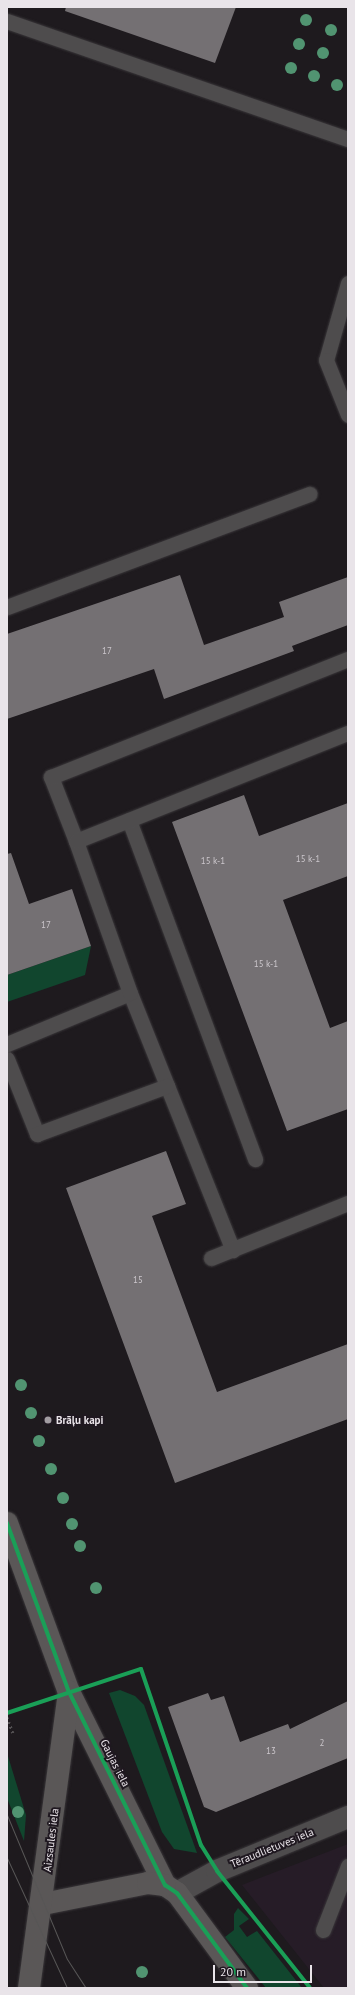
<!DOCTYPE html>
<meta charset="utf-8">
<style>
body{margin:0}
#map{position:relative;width:355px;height:1995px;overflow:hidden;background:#1e1a1e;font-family:"PT Sans",sans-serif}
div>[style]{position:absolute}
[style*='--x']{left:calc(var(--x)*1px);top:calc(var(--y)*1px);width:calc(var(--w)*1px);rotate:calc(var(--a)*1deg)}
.built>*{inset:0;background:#261c27}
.green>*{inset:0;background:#11462e}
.building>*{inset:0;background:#747073}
.path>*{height:2.5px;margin-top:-1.25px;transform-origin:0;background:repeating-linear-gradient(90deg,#535052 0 2px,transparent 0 5px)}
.roads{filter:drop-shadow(0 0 1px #3a373a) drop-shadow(0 0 1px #3a373a)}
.lane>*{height:15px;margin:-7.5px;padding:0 7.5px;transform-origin:7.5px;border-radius:7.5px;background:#4e4c4d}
.street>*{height:22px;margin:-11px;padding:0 11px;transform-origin:11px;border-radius:11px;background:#4e4c4d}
.secondary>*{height:22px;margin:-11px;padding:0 11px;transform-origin:11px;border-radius:11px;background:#5a5757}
.tram>*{height:1px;margin:-0.5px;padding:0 0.5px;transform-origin:0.5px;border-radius:0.5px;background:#575656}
.cycleway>*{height:4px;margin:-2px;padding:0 2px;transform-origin:2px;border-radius:2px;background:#1a9f57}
.trees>*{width:12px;height:12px;margin:-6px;border-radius:50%;background:#519471}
.dots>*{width:11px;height:11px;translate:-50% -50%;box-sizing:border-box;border:2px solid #1f1820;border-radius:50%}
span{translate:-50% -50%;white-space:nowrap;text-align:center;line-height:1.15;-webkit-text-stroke:4px #1f1820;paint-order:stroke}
.number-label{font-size:9px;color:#ccc7cc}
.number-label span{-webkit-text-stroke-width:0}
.poi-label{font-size:11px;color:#e9e4e9;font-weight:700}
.left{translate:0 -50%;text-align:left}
.street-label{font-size:11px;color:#e9e4e9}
.frame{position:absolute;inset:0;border:8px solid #e9e4e9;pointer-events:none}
.scale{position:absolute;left:213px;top:1965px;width:99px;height:18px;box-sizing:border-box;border:2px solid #e9e4e9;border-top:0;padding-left:5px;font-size:12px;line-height:14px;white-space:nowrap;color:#e9e4e9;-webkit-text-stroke:3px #1f1820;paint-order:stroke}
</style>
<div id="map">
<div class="built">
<i style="clip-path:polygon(348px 1844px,348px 1988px,324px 1988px,242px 1885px)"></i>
</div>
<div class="green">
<i style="clip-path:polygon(91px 946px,85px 975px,7px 1002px,7px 975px)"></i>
<i style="clip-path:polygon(120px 1690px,135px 1696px,144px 1705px,197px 1853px,174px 1849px,162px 1832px,109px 1693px)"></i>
<i style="clip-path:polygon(7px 1753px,26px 1815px,24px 1841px,7px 1798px)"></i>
<i style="clip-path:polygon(238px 1908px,249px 1919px,239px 1926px,247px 1937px,257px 1931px,302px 1988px,266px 1988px,225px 1937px,234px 1930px,234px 1914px)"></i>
</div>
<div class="building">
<i style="clip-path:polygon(66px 7px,236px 7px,215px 63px,65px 11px)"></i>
<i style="clip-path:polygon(180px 575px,204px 645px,284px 617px,279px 602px,348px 577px,348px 625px,292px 646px,294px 651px,164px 699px,154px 669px,7px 719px,7px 634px)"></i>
<i style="clip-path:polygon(244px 795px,259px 836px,348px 803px,348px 876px,283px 900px,330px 1028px,348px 1021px,348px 1109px,287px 1131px,172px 822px)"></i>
<i style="clip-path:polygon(11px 853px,29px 904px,72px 889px,91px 946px,7px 975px,7px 854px)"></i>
<i style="clip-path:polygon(166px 1151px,186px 1204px,152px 1216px,217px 1392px,348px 1344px,348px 1419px,175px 1483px,66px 1188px)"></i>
<i style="clip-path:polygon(208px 1693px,211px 1700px,224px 1696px,240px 1742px,288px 1724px,290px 1729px,348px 1701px,348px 1758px,216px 1812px,204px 1807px,168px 1707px)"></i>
</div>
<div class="path">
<i style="--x:7;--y:1717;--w:17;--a:69"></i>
</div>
<div class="roads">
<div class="lane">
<i style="--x:7;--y:21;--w:361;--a:19.1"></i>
<i style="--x:348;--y:283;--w:80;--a:105.9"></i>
<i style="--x:326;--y:360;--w:59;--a:68.2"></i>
<i style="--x:7;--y:607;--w:323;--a:-20.5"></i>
<i style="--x:129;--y:820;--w:362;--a:69.6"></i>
<i style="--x:76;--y:841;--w:69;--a:-111.3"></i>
<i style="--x:51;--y:777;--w:320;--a:-21.7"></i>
<i style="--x:130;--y:993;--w:277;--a:68.2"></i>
<i style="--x:7;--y:1044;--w:133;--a:-22.5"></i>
<i style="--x:130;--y:993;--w:161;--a:-109.6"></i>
<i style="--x:76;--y:841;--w:293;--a:-21.7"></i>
<i style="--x:7;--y:1059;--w:81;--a:68.2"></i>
<i style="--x:37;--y:1134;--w:139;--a:-20.3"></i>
<i style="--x:211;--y:1258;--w:148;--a:-21.9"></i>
<i style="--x:323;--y:1930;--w:69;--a:-68.7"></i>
</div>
<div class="street">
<i style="--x:177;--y:1893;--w:46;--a:-28.8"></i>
<i style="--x:217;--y:1871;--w:142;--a:-22.4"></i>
</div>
<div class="secondary">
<i style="--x:7;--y:1523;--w:180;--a:69.9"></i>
<i style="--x:69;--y:1692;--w:216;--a:63.6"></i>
<i style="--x:165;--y:1885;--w:14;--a:34"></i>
<i style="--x:177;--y:1893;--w:118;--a:53.6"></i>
<i style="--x:43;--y:1904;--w:107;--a:-11.3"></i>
<i style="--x:148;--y:1883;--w:17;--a:7"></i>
<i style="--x:29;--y:1988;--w:299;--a:-82.3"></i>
</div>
</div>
<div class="tram">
<i style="--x:7;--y:1815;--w:156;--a:67.4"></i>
<i style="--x:67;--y:1959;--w:35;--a:57"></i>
<i style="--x:7;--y:1858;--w:143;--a:65.2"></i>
</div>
<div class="cycleway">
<i style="--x:7;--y:1523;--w:180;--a:69.9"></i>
<i style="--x:69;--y:1692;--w:216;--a:63.6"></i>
<i style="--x:165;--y:1885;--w:14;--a:34"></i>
<i style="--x:177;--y:1893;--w:118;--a:53.6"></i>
<i style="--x:7;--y:1713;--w:141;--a:-18.2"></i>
<i style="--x:141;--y:1669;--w:186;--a:71.2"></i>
<i style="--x:201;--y:1845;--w:31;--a:58"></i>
<i style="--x:217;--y:1871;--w:149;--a:51.5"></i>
</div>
<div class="trees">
<i style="left:306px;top:20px"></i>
<i style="left:331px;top:30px"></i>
<i style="left:299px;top:44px"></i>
<i style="left:323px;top:53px"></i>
<i style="left:291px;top:68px"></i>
<i style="left:314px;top:76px"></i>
<i style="left:337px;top:85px"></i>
<i style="left:21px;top:1385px"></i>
<i style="left:31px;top:1413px"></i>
<i style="left:39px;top:1441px"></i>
<i style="left:51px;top:1469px"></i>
<i style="left:63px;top:1498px"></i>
<i style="left:72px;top:1524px"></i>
<i style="left:80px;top:1546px"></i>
<i style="left:96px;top:1588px"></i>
<i style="left:18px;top:1812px"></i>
<i style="left:142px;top:1972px"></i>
</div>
<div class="dots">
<i style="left:48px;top:1420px;background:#a29da2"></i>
</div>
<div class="number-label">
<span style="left:107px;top:651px">17</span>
<span style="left:308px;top:859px">15 k-1</span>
<span style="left:213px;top:861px">15 k-1</span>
<span style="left:46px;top:925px">17</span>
<span style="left:266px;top:964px">15 k-1</span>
<span style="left:138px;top:1280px">15</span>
<span style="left:322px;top:1743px">2</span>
<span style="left:271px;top:1751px">13</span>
</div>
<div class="poi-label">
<span class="left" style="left:56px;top:1420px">Brāļu kapi</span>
</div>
<div class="street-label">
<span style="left:115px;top:1763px;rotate:63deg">Gaujas iela</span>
<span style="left:51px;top:1840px;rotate:-83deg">Aizsaules iela</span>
<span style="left:272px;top:1848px;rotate:-22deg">Tēraudlietuves iela</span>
</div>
<div class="frame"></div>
<div class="scale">20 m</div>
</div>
